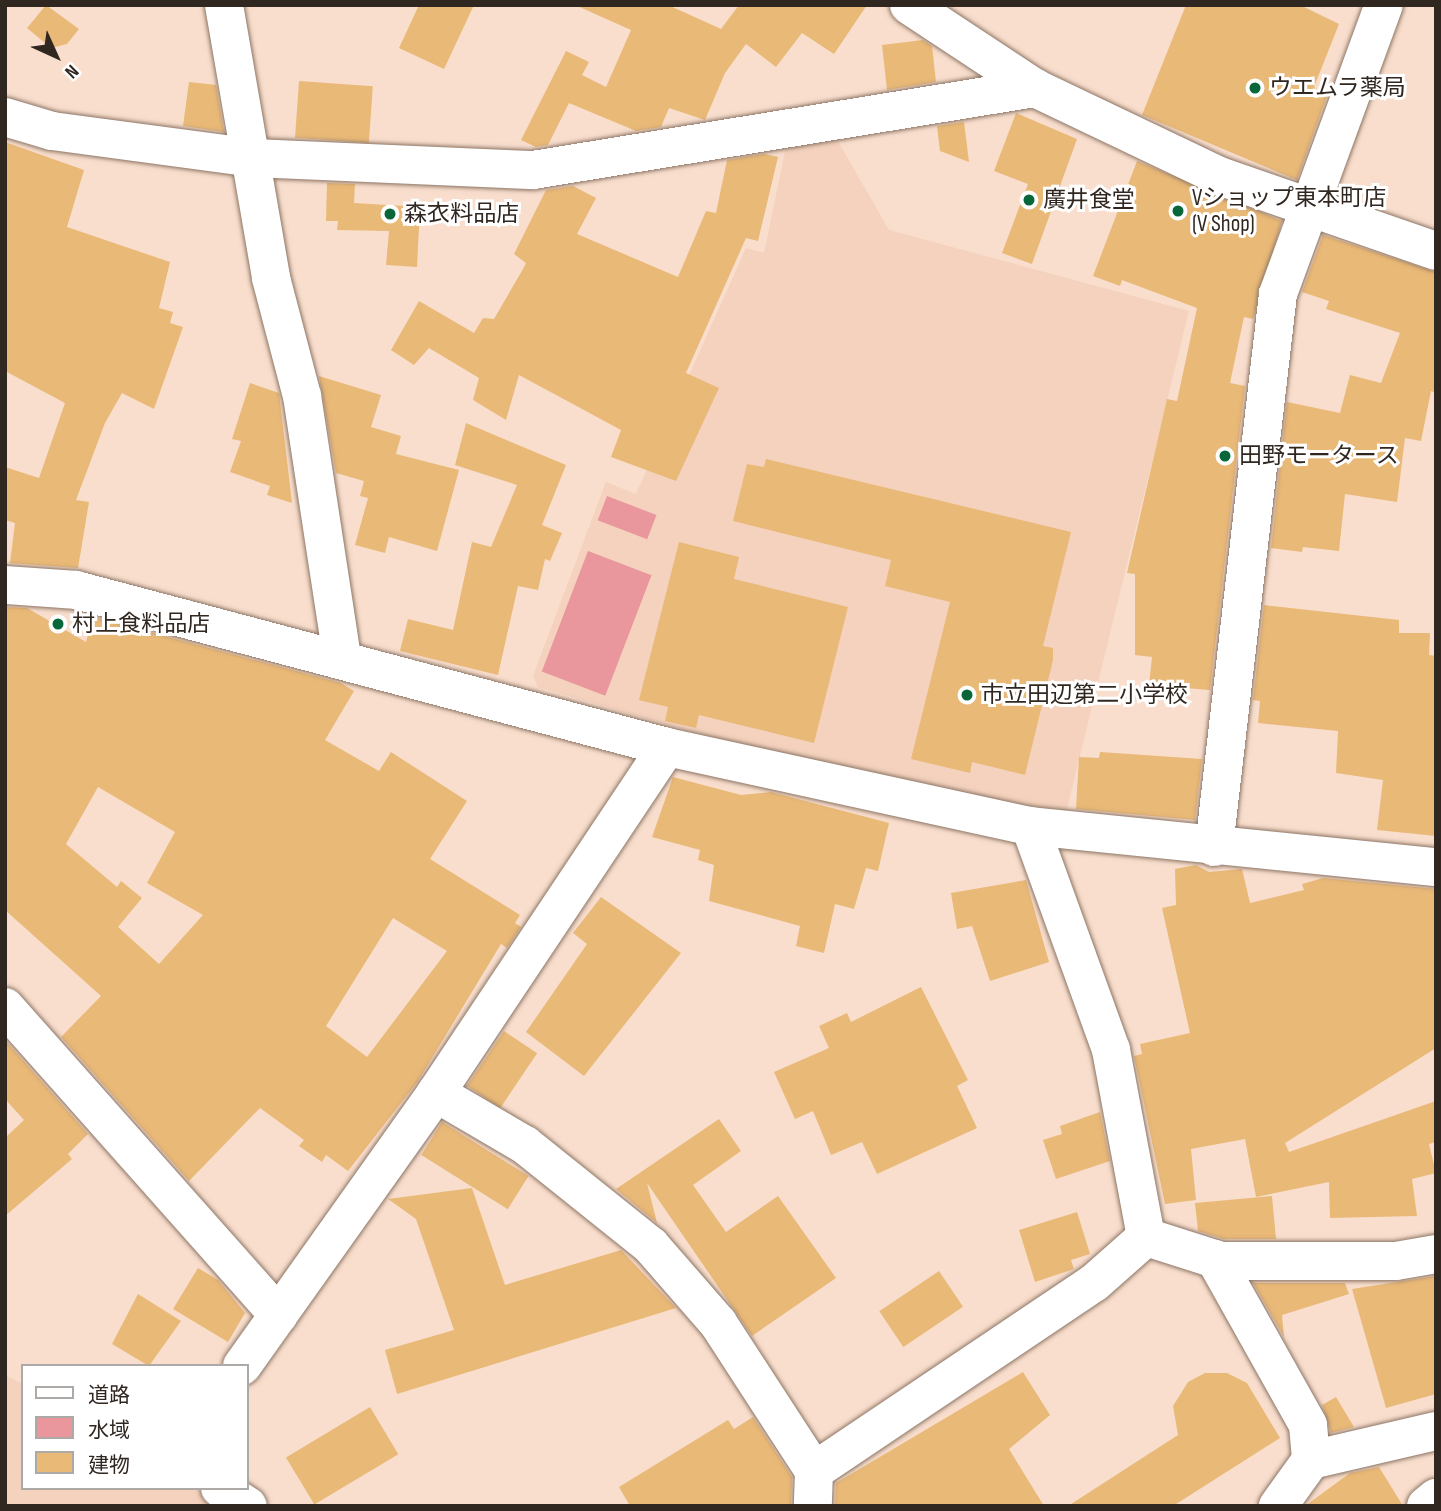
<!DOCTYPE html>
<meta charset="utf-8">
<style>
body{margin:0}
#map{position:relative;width:1441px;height:1511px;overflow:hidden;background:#f9decd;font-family:"Sofia Sans Condensed","Noto Sans JP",sans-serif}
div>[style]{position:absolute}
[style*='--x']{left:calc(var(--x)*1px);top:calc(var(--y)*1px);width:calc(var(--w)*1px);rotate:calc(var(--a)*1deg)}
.built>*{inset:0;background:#f4d2bd}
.water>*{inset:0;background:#e9969d;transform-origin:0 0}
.building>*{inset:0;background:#e9b977;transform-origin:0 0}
.roads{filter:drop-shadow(0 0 2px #8c7565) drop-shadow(0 0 2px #8c7565)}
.minor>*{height:38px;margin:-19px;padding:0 19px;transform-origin:19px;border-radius:19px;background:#fff}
.dots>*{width:19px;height:19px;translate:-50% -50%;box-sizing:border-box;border:4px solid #fff;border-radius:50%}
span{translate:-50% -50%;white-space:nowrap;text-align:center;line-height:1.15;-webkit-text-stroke:6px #fff;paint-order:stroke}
.poi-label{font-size:23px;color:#312721}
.left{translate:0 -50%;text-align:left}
.frame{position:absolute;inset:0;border:7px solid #312721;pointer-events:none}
.legend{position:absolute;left:21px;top:1364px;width:228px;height:126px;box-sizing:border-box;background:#fff;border:2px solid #ada9a6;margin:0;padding:9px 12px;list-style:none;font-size:21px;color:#312721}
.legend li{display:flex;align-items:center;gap:14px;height:35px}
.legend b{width:35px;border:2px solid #ada9a6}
.north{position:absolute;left:21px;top:21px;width:70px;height:70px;-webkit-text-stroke:5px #fff;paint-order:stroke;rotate:135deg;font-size:19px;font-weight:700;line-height:28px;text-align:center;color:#312721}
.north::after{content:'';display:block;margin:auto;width:24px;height:32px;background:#312721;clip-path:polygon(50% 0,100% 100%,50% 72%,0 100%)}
</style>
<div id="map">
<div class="built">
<i style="clip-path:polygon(832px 131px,889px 230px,1189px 311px,1065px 817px,760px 752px,538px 687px,533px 676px,606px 482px,636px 494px,746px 248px,764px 253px,788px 137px)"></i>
<i style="clip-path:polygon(5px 1375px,23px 1384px,23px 1488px,220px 1488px,248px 1506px,5px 1506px)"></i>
</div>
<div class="water">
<i style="left:607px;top:496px;width:53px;height:26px;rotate:21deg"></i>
<i style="left:588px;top:551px;width:68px;height:129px;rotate:21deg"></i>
</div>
<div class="building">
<i style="clip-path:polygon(46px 5px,79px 29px,67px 44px,51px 48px,27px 28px)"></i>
<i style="clip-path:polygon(419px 5px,474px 5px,444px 69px,399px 48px)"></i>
<i style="clip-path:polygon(575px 5px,668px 5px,721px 29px,739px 5px,867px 5px,834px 54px,802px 33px,776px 67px,746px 44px,725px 73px,705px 120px,669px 108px,661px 127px,636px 131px,569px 103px,548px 145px,536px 147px,521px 140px,566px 51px,589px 62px,582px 75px,606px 87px,631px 30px)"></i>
<i style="clip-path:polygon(1186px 5px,1300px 5px,1339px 24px,1314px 87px,1327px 96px,1297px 180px,1142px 115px)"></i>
<i style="clip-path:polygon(923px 40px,932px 46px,936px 82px,887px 90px,882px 45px)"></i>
<i style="left:299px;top:81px;width:74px;height:57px;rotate:4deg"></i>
<i style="clip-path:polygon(189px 82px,216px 85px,224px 132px,183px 126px)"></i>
<i style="clip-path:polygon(1016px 113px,1077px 139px,1032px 264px,1002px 253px,1028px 184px,994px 171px)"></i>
<i style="clip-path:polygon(964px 122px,969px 162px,940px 151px,937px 126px)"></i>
<i style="clip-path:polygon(5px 142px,84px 170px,67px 227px,170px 262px,159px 308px,173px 312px,170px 323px,183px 327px,154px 409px,122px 393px,105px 423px,76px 500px,89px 502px,78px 568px,10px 563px,15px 523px,5px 520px,5px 467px,39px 478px,65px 403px,5px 371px)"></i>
<i style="clip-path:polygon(764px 154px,778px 157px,758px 241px,746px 238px,686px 373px,719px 388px,676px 481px,611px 457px,621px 430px,519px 375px,506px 420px,473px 400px,479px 378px,429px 348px,414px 365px,391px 350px,419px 301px,474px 333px,483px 318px,494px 319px,523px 269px,526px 263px,514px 254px,546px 190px,573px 186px,596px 198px,577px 234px,678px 277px,706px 211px,716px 213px,727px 160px)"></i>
<i style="clip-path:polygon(1137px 161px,1282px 221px,1253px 319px,1244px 317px,1230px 383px,1245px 386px,1210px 690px,1149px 685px,1152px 657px,1135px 655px,1135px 574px,1127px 573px,1167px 399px,1177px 401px,1197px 308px,1122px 280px,1120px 286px,1093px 276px)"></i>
<i style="clip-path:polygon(327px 183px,355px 184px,354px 203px,420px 207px,417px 267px,386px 265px,389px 231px,337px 230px,338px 221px,326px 221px)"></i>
<i style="clip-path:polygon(1323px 235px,1436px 272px,1436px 393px,1431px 391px,1421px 441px,1405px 438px,1397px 502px,1345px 494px,1339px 551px,1303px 547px,1302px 552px,1271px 548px,1287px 402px,1340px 413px,1350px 375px,1381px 383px,1400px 333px,1326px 309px,1329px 301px,1302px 292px)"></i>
<i style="clip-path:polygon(319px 376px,381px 395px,371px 427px,401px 436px,396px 454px,459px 470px,437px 551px,389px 537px,385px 553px,355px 545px,368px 498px,360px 496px,364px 481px,336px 473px)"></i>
<i style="clip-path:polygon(250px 383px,279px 393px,292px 503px,267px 495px,270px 486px,230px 472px,241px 441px,232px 439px)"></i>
<i style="clip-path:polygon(466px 423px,566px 465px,542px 525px,562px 533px,550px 561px,545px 559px,538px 590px,518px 586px,498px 675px,400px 651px,408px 619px,453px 630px,472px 542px,491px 547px,517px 485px,455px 465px)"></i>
<i style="clip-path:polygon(766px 459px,1071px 532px,1043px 646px,1053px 648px,1053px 660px,1025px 775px,972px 762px,970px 773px,911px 759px,950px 602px,885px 586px,891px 560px,733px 521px,747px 464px,764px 467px)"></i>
<i style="clip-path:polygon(679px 542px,739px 557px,734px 579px,848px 607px,814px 743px,699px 715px,696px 728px,665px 721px,668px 707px,639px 700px)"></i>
<i style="clip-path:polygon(1264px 605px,1399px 620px,1399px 633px,1430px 633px,1429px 655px,1436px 656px,1436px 836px,1377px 830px,1383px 780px,1336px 773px,1338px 731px,1258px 723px,1260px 701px,1253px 700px)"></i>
<i style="clip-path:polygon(evenodd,5px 607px,27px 608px,86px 642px,93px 617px,341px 683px,354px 691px,325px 740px,379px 771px,391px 752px,467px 801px,430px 859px,520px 915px,515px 923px,521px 927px,507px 948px,501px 944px,418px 1081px,348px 1171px,326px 1155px,322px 1162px,299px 1146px,304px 1140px,260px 1108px,189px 1181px,61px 1037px,101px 996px,5px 910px,5px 607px,98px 787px,175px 832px,147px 883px,203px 915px,159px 964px,118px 927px,142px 898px,121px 881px,117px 887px,66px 844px,98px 787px,5px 607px,393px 918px,447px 951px,367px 1057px,326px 1026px,393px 918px)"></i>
<i style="clip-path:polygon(1100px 752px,1202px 759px,1195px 820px,1076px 809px,1079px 757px,1099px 758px)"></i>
<i style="clip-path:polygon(673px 777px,741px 795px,771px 792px,889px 823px,878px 871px,866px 868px,854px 909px,835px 904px,824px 953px,796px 946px,800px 926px,709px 901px,714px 865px,698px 860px,700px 850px,652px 837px)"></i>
<i style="clip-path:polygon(1196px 865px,1209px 872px,1242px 869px,1250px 903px,1304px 890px,1302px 884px,1323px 878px,1436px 889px,1436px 1048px,1285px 1143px,1289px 1152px,1436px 1101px,1436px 1142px,1429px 1144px,1436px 1173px,1412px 1179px,1417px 1216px,1330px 1218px,1329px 1182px,1256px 1197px,1245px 1139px,1191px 1149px,1196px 1200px,1165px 1204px,1134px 1056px,1142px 1054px,1140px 1044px,1190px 1033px,1162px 908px,1176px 905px,1175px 869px)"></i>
<i style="clip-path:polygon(1026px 880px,1049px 962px,990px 981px,972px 926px,957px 929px,951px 893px)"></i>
<i style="clip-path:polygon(601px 897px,681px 953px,584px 1076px,526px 1032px,587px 944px,573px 933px)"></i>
<i style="clip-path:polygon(921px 987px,968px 1080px,957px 1086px,977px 1128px,877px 1174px,862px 1142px,831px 1155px,813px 1111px,795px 1119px,774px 1072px,829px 1048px,819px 1026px,847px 1013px,851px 1022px)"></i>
<i style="left:504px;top:1031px;width:40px;height:66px;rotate:34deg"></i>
<i style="clip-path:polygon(5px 1040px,88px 1134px,68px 1154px,72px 1159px,5px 1216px,5px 1138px,24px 1120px,5px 1099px)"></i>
<i style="clip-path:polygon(1100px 1112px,1110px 1161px,1056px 1179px,1043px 1140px,1062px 1134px,1060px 1126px)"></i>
<i style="clip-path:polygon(719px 1119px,741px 1151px,693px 1185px,726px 1232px,778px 1196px,836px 1278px,752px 1336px,647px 1183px,657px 1223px,616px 1189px)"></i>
<i style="left:442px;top:1122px;width:102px;height:39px;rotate:32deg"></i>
<i style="clip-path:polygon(472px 1188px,505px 1285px,621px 1250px,676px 1308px,397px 1394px,385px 1350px,454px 1330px,416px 1219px,388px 1199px)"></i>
<i style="clip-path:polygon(1272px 1196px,1276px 1239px,1224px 1239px,1198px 1231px,1195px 1203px)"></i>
<i style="clip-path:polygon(1077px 1212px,1090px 1254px,1071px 1260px,1074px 1269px,1035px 1282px,1019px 1230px)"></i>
<i style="clip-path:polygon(198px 1268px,218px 1280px,245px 1313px,228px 1342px,173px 1309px)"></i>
<i style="left:939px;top:1271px;width:43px;height:72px;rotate:56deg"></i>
<i style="clip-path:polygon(1436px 1276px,1436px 1394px,1386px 1408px,1352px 1289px)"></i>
<i style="clip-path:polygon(1253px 1283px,1345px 1283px,1349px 1294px,1282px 1315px,1284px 1337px)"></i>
<i style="clip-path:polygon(138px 1294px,181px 1321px,149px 1366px,112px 1344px)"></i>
<i style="clip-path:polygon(1023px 1372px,1050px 1415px,1009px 1449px,1044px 1506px,835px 1506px,836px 1483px)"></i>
<i style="clip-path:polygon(1205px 1373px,1227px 1373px,1247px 1383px,1280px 1438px,1173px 1506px,1068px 1506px,1178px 1435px,1173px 1406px,1188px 1382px)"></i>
<i style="clip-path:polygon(1336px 1397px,1354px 1427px,1331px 1433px,1322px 1405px)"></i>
<i style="left:370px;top:1407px;width:55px;height:98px;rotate:59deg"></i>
<i style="clip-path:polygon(753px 1417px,792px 1477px,791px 1506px,630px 1506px,619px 1487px,728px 1420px,734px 1429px)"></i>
<i style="clip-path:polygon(1379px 1467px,1403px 1506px,1305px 1506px,1350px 1473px)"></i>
</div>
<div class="roads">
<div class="minor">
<i style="--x:224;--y:5;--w:277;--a:80.2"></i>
<i style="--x:271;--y:278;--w:122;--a:75.3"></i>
<i style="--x:302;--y:396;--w:263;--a:81.3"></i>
<i style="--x:909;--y:5;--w:151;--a:33.4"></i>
<i style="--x:1035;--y:88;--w:207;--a:25.5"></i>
<i style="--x:1222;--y:177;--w:226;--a:19.1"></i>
<i style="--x:5;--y:117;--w:49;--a:16.6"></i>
<i style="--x:52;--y:131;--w:205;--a:7.6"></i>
<i style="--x:255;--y:158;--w:278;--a:2.5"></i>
<i style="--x:533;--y:170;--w:509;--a:-9.28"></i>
<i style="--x:5;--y:585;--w:71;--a:4"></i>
<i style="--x:76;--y:590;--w:611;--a:14.88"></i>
<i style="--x:667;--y:747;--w:371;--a:12.3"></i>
<i style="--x:1030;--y:826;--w:408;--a:5.8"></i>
<i style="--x:1030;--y:826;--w:238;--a:70.1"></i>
<i style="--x:1111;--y:1050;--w:190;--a:79.4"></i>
<i style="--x:1214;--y:847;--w:557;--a:-83.4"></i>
<i style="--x:1278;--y:294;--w:308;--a:-69.9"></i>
<i style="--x:5;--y:1007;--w:412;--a:48.4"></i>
<i style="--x:436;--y:1093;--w:103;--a:30.3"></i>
<i style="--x:525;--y:1145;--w:161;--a:38.7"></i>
<i style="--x:651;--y:1246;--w:102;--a:49"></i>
<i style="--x:718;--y:1323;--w:176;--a:57"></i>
<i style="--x:814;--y:1471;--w:35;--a:92"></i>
<i style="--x:1146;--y:1237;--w:79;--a:17.7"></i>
<i style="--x:1221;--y:1261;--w:175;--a:0"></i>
<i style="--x:1396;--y:1261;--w:41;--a:-9.9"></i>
<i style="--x:1215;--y:1259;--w:190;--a:60.7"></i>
<i style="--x:1308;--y:1425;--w:35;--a:85"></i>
<i style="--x:1311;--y:1460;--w:57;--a:125.7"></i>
<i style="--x:242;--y:1366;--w:335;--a:-54.6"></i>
<i style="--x:436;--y:1093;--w:416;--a:-56.3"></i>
<i style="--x:1311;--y:1460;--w:128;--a:-13.1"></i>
<i style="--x:814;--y:1471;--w:337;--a:-33.9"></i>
<i style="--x:1094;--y:1283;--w:69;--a:-41.5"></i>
<i style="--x:220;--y:1488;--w:33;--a:33"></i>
<i style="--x:1426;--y:1506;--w:13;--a:-39"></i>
</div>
</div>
<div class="dots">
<i style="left:1255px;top:88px;background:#08673a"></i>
<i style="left:1029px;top:200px;background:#08673a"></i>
<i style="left:1178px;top:211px;background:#08673a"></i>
<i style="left:390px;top:214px;background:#08673a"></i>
<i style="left:1225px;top:456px;background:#08673a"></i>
<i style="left:58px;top:624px;background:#08673a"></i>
<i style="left:967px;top:695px;background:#08673a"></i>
</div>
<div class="poi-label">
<span class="left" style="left:1269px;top:88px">ウエムラ薬局</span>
<span class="left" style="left:1192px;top:211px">Vショップ東本町店<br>(V Shop)</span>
<span class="left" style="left:1043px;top:200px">廣井食堂</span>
<span class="left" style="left:404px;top:214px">森衣料品店</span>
<span class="left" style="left:1239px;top:456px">田野モータース</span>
<span class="left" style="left:72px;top:624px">村上食料品店</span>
<span class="left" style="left:981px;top:695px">市立田辺第二小学校</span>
</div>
<div class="frame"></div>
<ul class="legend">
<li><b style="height:9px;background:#fff"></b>道路</li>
<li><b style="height:19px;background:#e9969d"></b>水域</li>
<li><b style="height:19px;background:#e9b977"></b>建物</li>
</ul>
<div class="north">N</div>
</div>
